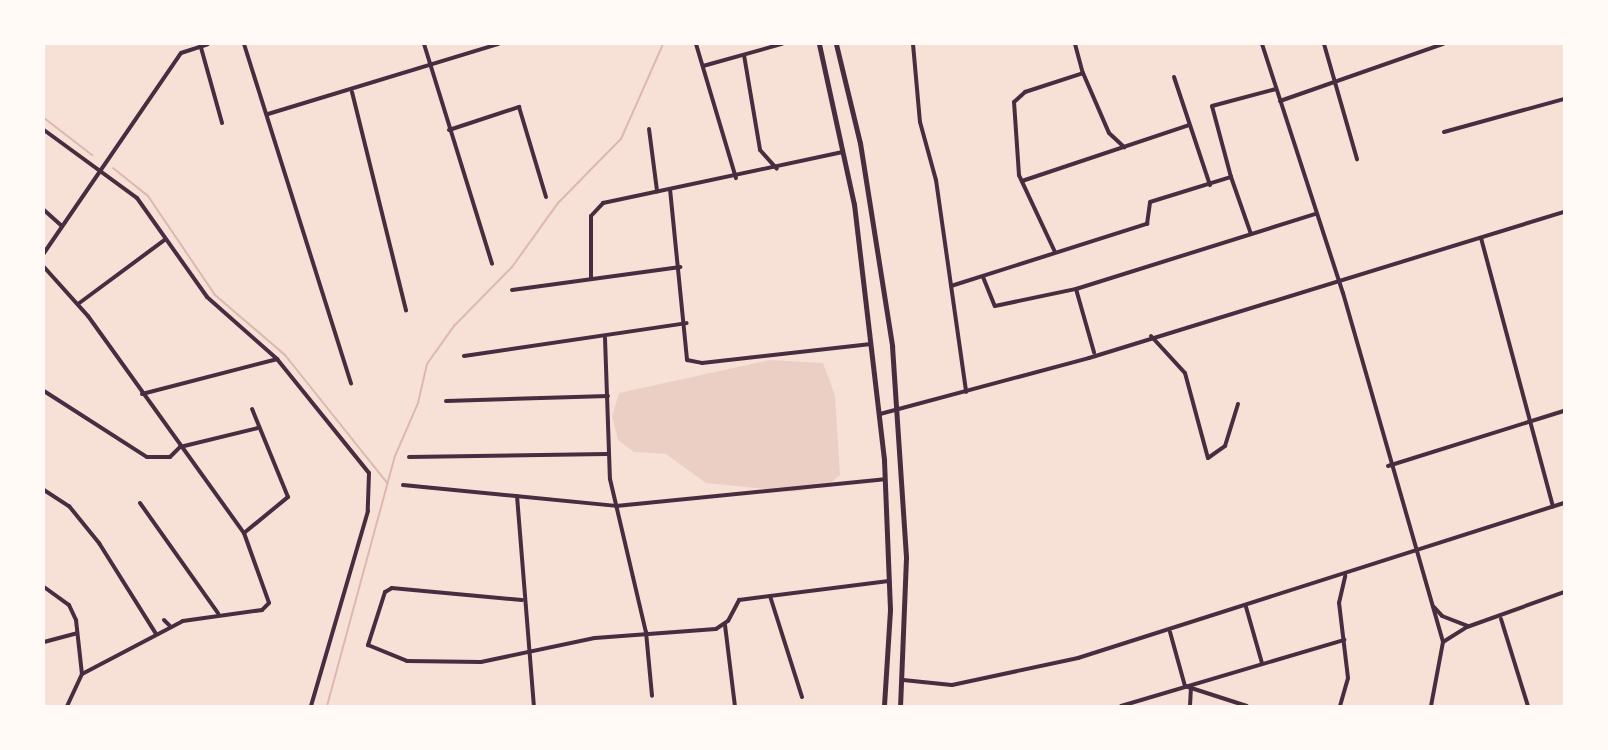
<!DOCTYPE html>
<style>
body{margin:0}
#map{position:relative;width:1608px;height:750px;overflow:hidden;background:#f7e1d7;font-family:Commissioner,sans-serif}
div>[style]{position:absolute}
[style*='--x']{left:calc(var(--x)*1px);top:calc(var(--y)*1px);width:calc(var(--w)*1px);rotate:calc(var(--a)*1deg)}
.green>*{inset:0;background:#ebcfc5}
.stream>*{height:2px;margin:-1px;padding:0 1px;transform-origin:1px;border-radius:1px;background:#dcb8b0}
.minor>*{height:4px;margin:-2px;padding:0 2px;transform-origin:2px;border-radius:2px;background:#4a2c40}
.primary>*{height:5px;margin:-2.5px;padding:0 2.5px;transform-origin:2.5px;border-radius:2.5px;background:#4a2c40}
span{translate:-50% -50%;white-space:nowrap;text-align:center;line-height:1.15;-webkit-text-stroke:4.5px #fffaf5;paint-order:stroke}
.frame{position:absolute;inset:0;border:45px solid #fffaf5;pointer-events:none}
</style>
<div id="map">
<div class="green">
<i style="clip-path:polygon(770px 360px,823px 363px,835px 395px,840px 475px,828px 485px,795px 492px,706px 483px,666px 454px,634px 452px,618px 440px,612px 416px,619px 393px)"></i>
</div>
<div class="stream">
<i style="--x:44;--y:118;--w:61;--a:37.6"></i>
<i style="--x:113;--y:168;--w:45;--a:38.7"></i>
<i style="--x:148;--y:196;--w:120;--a:55.9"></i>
<i style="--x:215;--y:295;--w:92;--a:40.6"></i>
<i style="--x:285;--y:355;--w:164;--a:51.4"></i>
<i style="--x:327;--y:706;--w:259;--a:-74.8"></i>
<i style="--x:395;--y:456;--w:58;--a:-66.5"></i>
<i style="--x:418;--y:403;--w:40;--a:-77"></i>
<i style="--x:427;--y:364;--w:47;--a:-54.6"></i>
<i style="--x:454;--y:326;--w:83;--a:-45.5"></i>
<i style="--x:512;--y:267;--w:79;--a:-54.3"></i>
<i style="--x:558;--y:203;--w:90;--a:-45.5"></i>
<i style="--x:621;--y:139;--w:104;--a:-66.1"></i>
</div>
<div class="minor">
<i style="--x:200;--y:44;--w:82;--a:74.4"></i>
<i style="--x:244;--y:44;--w:356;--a:72.5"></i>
<i style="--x:424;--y:44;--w:230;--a:72.8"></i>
<i style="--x:696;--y:44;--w:140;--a:73.4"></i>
<i style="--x:913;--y:44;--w:78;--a:84.9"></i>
<i style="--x:920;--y:122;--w:60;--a:74.6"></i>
<i style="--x:936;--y:180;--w:214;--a:81.9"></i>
<i style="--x:1075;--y:44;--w:30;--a:75"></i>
<i style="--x:1262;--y:44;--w:262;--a:72"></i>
<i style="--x:1343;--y:293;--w:363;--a:74"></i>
<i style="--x:1443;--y:642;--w:65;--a:100.6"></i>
<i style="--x:1324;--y:44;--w:120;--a:74"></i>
<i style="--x:744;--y:55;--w:96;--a:80.4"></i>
<i style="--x:760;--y:150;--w:25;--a:48"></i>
<i style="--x:703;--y:66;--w:82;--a:-15.6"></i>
<i style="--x:1174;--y:77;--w:114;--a:71.6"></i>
<i style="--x:352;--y:92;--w:225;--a:76.1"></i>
<i style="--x:1280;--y:101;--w:173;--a:-19.3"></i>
<i style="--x:268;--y:114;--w:241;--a:-16.9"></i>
<i style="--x:649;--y:129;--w:63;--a:82.6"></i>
<i style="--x:44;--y:130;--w:115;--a:36.2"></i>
<i style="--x:137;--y:198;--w:121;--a:54.7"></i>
<i style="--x:207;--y:297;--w:94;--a:41.5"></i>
<i style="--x:277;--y:359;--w:146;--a:51.1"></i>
<i style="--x:369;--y:473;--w:38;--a:92"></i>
<i style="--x:368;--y:511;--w:203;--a:106.3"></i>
<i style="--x:449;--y:130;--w:74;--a:-18.2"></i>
<i style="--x:519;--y:107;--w:94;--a:73.3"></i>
<i style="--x:1444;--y:132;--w:124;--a:-15.4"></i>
<i style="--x:1231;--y:177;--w:73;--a:-105"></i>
<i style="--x:1212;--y:106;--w:66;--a:-14.9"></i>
<i style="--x:1022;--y:181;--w:176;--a:-18.5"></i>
<i style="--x:670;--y:189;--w:172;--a:84.3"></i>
<i style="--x:687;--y:360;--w:15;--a:11"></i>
<i style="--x:702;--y:363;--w:170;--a:-6.4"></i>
<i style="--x:44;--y:210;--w:24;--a:42"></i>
<i style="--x:1481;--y:238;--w:278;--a:75"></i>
<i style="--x:1055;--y:252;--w:85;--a:-115.1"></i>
<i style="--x:1019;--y:175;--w:73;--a:-93.9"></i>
<i style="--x:1014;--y:102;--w:15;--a:-42"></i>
<i style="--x:1025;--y:92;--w:61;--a:-18.1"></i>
<i style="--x:1083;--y:73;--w:65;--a:66.6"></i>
<i style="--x:1109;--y:133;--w:21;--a:43"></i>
<i style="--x:44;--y:253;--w:242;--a:-55.6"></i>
<i style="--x:181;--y:53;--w:28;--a:-18"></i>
<i style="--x:44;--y:267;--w:66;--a:48.1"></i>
<i style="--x:88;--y:316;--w:267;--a:54.3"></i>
<i style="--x:244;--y:533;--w:74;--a:70.3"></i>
<i style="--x:269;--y:603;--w:10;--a:135"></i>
<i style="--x:262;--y:610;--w:80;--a:172.1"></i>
<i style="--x:183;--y:621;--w:114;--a:152.3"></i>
<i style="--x:983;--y:277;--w:31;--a:68"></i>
<i style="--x:995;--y:306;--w:83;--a:-11.9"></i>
<i style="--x:1076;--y:289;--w:251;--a:-17.4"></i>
<i style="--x:591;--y:279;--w:63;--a:-90"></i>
<i style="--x:591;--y:216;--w:18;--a:-47"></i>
<i style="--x:603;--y:203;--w:245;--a:-12"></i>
<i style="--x:951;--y:286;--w:206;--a:-17.6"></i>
<i style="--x:1147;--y:224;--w:22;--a:-82"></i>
<i style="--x:1150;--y:202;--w:85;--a:-17.2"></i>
<i style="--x:1231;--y:177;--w:60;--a:70.7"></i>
<i style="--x:1076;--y:289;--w:66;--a:74.1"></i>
<i style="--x:512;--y:290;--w:170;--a:-7.8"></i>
<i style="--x:78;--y:304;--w:109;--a:-36.5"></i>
<i style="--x:1151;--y:336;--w:50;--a:47.4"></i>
<i style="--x:1185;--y:373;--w:88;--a:74.9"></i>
<i style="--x:1208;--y:458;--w:21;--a:-35"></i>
<i style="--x:1225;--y:446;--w:44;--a:-72.8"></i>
<i style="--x:605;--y:338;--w:141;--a:88"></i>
<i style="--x:610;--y:479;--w:157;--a:76.8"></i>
<i style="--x:646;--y:632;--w:64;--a:84.6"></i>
<i style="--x:464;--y:356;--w:225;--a:-8.4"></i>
<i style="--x:44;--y:391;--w:122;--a:32.7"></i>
<i style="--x:147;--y:457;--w:23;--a:0"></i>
<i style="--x:170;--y:457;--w:14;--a:-45"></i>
<i style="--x:180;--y:447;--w:80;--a:-13.7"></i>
<i style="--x:142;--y:394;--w:139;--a:-14.5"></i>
<i style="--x:446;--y:401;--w:162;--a:-1.8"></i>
<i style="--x:880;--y:414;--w:216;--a:-15"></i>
<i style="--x:1089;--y:358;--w:497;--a:-17.1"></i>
<i style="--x:409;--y:457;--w:198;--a:-0.9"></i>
<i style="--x:1388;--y:466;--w:184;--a:-17.4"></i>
<i style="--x:403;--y:485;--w:214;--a:5.6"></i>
<i style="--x:616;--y:506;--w:270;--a:-5.7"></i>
<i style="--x:44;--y:490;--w:30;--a:33"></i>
<i style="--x:69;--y:506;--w:48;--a:51"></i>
<i style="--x:99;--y:543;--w:107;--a:57.9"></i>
<i style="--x:517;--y:496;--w:211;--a:85.4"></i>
<i style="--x:140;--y:503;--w:135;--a:54.7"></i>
<i style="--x:244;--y:533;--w:57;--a:-39.3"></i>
<i style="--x:288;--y:497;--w:95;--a:-112.2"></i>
<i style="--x:44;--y:587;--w:31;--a:36"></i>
<i style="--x:69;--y:605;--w:17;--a:65"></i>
<i style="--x:76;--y:620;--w:54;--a:83.7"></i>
<i style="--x:82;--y:674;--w:35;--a:115"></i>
<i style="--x:770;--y:596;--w:106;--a:72.4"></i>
<i style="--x:522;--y:600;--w:131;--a:-174.7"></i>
<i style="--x:392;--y:588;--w:8;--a:150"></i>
<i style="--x:385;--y:592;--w:56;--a:107.8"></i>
<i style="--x:368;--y:645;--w:42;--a:22.3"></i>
<i style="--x:407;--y:661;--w:74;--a:0.8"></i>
<i style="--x:481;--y:662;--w:116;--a:-11.9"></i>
<i style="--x:595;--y:638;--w:121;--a:-4.3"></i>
<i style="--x:716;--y:629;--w:14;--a:-34"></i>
<i style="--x:728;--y:621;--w:24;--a:-62"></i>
<i style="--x:739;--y:600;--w:151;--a:-7.2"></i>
<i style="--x:1246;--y:607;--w:58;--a:74.1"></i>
<i style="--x:1434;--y:607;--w:12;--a:48"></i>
<i style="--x:1442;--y:616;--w:28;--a:21"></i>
<i style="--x:1501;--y:619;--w:91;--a:72.8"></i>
<i style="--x:164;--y:620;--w:8;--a:45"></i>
<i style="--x:725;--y:625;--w:82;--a:83"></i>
<i style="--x:1170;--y:632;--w:56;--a:74.5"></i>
<i style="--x:1185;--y:686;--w:65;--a:17.9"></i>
<i style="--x:44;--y:642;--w:34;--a:-15"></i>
<i style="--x:1443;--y:642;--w:28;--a:-32"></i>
<i style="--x:1467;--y:627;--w:103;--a:-19.8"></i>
<i style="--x:903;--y:680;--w:49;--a:5.8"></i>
<i style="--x:952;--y:685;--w:129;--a:-12.1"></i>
<i style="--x:1078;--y:658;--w:510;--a:-17.69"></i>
<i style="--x:1121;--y:706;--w:233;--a:-16.5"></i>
<i style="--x:1190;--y:706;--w:18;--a:-87"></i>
<i style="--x:1340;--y:706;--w:29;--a:-74"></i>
<i style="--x:1348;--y:678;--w:76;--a:-96.8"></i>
<i style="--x:1339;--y:603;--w:28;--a:-77"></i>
</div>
<div class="primary">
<i style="--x:819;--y:44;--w:164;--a:77.7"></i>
<i style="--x:854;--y:204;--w:258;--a:83.3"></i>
<i style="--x:884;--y:460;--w:150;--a:87.7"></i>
<i style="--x:890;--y:610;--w:96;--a:93.6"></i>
<i style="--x:836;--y:44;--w:102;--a:76.4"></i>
<i style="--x:860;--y:143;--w:206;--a:81"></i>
<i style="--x:892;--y:346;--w:212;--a:86.2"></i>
<i style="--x:906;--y:558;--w:148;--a:92.3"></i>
</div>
<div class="frame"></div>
</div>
